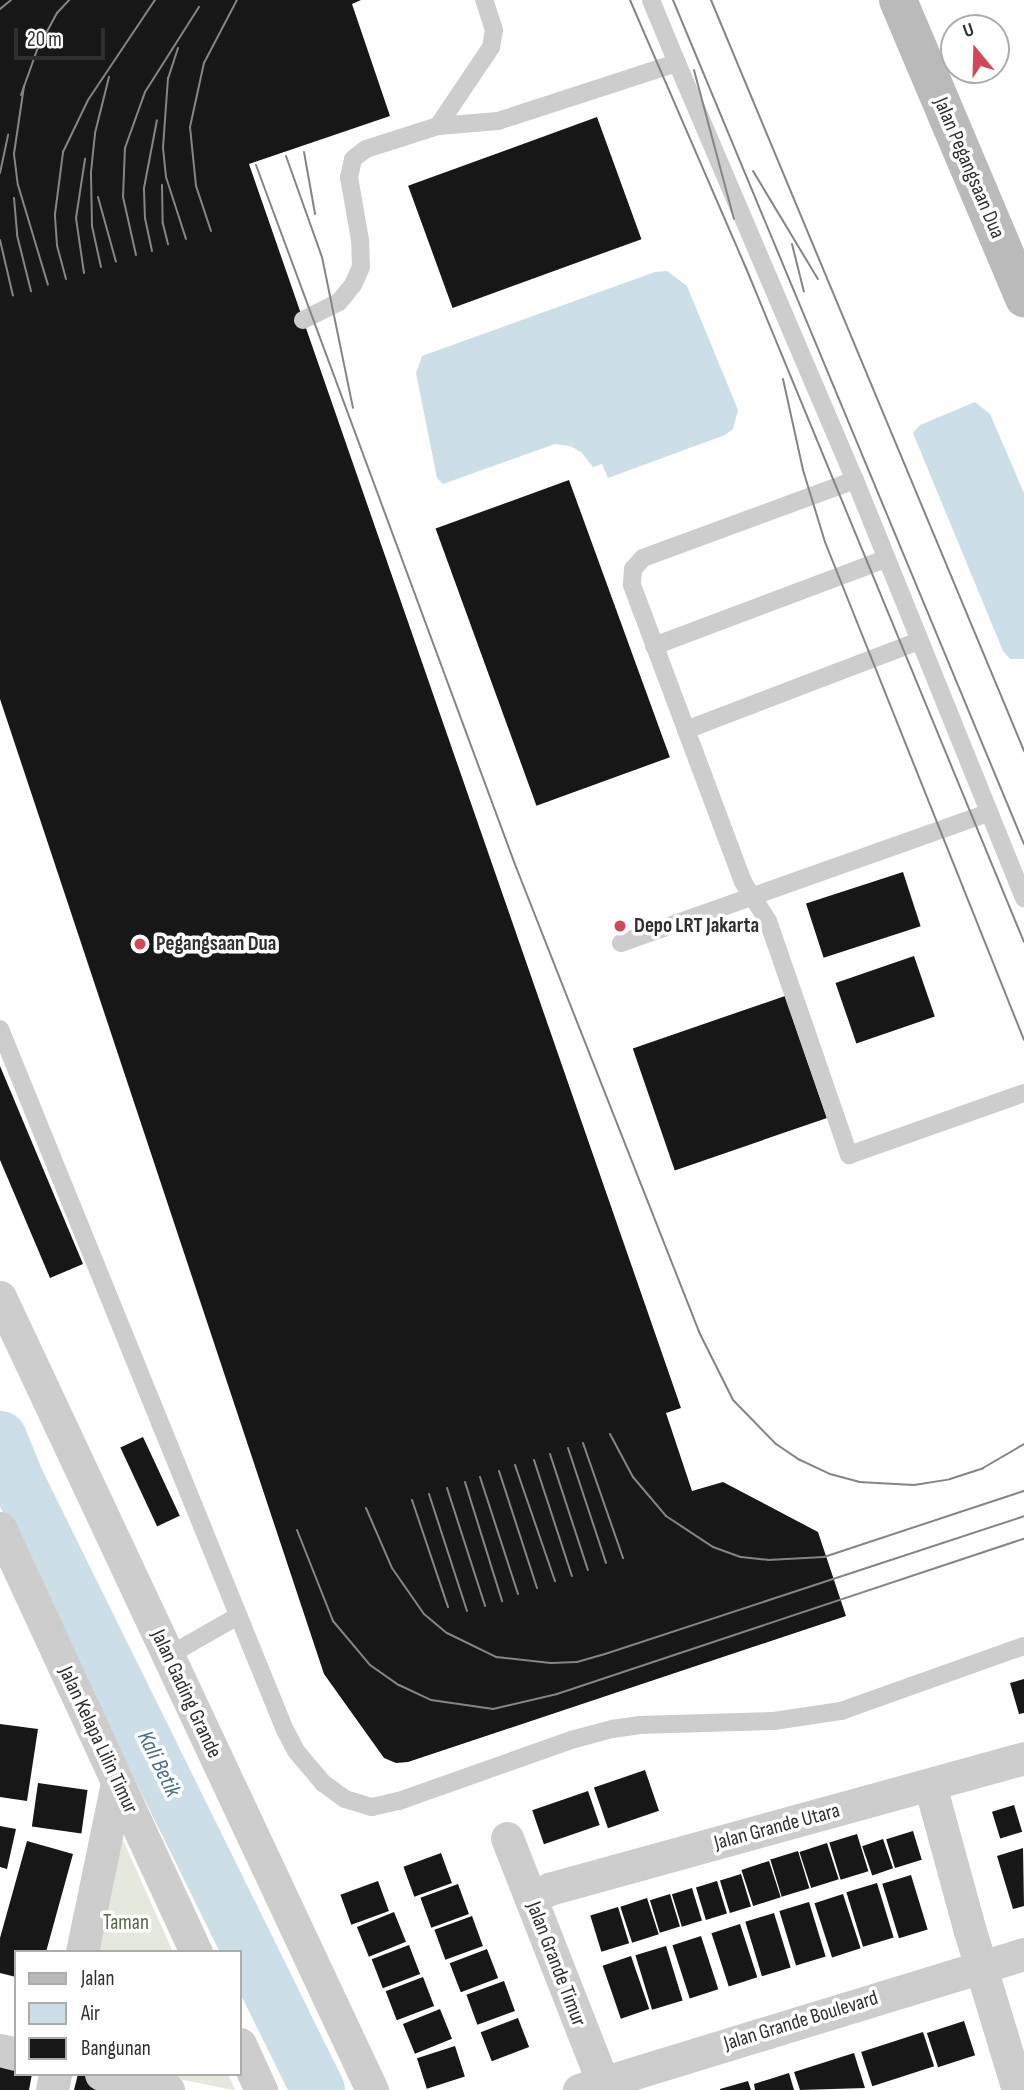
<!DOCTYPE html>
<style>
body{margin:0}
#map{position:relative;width:1024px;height:2090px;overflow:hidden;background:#fff;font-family:"Sofia Sans Condensed",sans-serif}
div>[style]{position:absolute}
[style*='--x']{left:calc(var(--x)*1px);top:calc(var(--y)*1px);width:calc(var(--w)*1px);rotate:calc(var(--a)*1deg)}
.green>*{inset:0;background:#e4e8dd}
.water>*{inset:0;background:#ccdee7}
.river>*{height:54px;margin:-27px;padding:0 27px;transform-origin:27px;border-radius:27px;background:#ccdee7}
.building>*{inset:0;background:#171717;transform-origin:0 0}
.lane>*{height:18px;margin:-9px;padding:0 9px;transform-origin:9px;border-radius:9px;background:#cdcdcd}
.street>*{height:33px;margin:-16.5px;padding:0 16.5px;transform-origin:16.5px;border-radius:16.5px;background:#cdcdcd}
.secondary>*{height:38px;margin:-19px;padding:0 19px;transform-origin:19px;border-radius:19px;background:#bababa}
.tram>*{height:2px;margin:-1px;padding:0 1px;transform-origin:1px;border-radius:1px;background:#858585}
.dots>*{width:19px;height:19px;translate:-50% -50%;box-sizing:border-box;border:4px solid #fff;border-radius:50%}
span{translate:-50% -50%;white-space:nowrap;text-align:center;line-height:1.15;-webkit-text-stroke:7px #fff;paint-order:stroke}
.street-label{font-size:21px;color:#303030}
.poi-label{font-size:21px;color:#303030;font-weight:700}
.left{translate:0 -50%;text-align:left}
.park-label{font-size:21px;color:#556743}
.water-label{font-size:23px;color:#477289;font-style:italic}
.legend{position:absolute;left:14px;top:1950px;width:228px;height:126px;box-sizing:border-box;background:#fff;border:2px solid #acacac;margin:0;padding:9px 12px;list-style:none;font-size:21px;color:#303030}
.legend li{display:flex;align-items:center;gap:14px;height:35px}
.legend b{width:35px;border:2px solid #acacac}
.north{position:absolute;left:940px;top:14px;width:70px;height:70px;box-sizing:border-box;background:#fff;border:2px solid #acacac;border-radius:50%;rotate:341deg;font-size:19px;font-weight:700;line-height:28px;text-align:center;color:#303030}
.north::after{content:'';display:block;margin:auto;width:24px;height:32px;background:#d14958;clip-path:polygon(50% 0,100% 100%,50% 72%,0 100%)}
.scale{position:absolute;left:14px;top:28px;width:91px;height:32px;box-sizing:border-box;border:4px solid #303030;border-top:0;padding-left:9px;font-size:21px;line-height:24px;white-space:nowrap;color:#303030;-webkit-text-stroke:5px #fff;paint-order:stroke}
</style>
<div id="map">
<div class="green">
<i style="clip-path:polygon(119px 1831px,173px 1952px,88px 1952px)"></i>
<i style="clip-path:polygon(154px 2074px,228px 2074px,235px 2090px,233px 2090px)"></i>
</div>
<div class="water">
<i style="clip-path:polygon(667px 271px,687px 286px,738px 410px,733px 429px,725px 435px,608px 478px,602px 464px,593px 467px,581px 452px,570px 446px,555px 444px,443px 484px,437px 478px,416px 373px,422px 356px,655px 272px)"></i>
<i style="clip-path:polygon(975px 402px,990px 414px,1024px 493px,1024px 659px,1010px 659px,1003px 651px,913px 433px,920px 425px)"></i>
</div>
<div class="river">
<i style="--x:0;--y:1438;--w:48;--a:67.8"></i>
<i style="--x:18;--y:1482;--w:678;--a:63.74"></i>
</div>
<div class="building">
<i style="clip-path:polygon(0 0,361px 0,352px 4px,390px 116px,249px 164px,681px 1408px,666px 1413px,692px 1491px,723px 1482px,818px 1532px,846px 1616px,408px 1762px,396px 1763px,384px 1758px,324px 1674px,0 699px)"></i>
<i style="left:597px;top:117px;width:130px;height:201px;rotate:70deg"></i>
<i style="left:569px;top:480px;width:295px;height:142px;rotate:70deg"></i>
<i style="left:903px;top:872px;width:57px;height:102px;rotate:72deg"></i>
<i style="left:914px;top:956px;width:64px;height:83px;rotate:71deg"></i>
<i style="left:785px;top:996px;width:129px;height:161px;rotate:71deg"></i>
<i style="clip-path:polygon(0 1066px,83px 1264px,50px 1278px,0 1160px)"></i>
<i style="left:143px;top:1437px;width:87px;height:25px;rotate:65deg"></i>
<i style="clip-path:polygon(1024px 1679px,1024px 1713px,1019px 1714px,1010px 1683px)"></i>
<i style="clip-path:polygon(0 1724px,38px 1729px,27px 1801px,0 1797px)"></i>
<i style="left:645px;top:1770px;width:43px;height:54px;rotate:71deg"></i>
<i style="left:38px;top:1783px;width:50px;height:44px;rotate:8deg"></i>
<i style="left:588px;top:1791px;width:36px;height:59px;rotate:71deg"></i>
<i style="left:1014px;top:1805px;width:28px;height:23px;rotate:73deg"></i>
<i style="clip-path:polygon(0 1826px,16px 1829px,7px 1869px,0 1867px)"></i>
<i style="left:913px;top:1831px;width:30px;height:28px;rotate:73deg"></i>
<i style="left:857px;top:1834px;width:39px;height:29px;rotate:73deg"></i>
<i style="left:883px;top:1839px;width:31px;height:22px;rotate:71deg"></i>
<i style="clip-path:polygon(27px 1841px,73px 1854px,46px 1952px,16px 1952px,16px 1977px,0 1973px,0 1938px)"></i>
<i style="left:827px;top:1843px;width:38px;height:29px;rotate:72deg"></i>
<i style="clip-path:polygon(1023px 1848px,1024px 1906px,1013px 1909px,997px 1856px)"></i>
<i style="left:798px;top:1851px;width:39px;height:29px;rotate:73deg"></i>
<i style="left:441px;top:1853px;width:32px;height:40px;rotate:70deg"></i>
<i style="left:769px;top:1861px;width:38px;height:29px;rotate:72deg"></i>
<i style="left:741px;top:1874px;width:34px;height:22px;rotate:73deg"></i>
<i style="left:911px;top:1875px;width:57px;height:30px;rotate:73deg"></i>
<i style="left:378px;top:1881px;width:32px;height:40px;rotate:70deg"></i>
<i style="left:717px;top:1881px;width:34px;height:22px;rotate:73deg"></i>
<i style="left:877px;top:1883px;width:57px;height:32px;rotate:73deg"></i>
<i style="left:458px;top:1884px;width:32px;height:40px;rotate:70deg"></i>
<i style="left:692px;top:1888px;width:34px;height:21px;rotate:73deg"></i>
<i style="left:670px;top:1894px;width:34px;height:21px;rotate:73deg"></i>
<i style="left:843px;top:1894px;width:57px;height:30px;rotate:72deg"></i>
<i style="left:647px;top:1898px;width:38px;height:28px;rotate:72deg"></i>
<i style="left:809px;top:1902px;width:57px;height:31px;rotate:73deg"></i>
<i style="left:618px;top:1907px;width:38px;height:29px;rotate:73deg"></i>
<i style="left:394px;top:1912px;width:32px;height:40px;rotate:68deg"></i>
<i style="left:774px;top:1913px;width:57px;height:30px;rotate:73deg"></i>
<i style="left:472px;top:1916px;width:32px;height:40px;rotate:70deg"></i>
<i style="left:740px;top:1924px;width:56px;height:30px;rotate:72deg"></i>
<i style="left:701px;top:1936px;width:56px;height:30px;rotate:72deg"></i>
<i style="left:409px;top:1945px;width:31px;height:40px;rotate:69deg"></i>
<i style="left:666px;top:1946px;width:57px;height:32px;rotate:73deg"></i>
<i style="left:487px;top:1949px;width:31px;height:40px;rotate:69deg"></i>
<i style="left:631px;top:1956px;width:56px;height:30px;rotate:71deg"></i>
<i style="left:423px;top:1977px;width:31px;height:40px;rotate:69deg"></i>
<i style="left:504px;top:1981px;width:32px;height:40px;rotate:70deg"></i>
<i style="left:440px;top:2009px;width:32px;height:40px;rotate:68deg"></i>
<i style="left:518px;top:2018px;width:31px;height:40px;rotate:69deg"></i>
<i style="left:964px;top:2021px;width:36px;height:39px;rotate:72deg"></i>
<i style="left:923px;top:2032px;width:36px;height:65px;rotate:72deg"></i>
<i style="left:455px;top:2046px;width:32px;height:40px;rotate:72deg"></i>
<i style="clip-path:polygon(854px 2053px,865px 2088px,800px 2090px,794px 2072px)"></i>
<i style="clip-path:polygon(0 2059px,16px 2062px,16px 2074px,32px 2074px,29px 2090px,0 2090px)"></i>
<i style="clip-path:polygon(789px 2073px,794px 2090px,755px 2090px,754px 2084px)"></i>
<i style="clip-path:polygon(78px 2074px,95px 2074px,121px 2090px,74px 2090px)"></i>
<i style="clip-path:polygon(748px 2081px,751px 2090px,720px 2090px,720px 2089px)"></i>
</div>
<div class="lane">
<i style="--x:651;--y:0;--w:68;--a:67.6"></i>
<i style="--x:438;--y:126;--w:60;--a:-4.8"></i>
<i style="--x:498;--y:121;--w:188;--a:-18"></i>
<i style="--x:677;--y:63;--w:453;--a:66.9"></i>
<i style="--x:855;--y:480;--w:451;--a:68"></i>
<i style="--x:303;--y:320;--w:40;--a:-26.6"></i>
<i style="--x:339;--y:302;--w:22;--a:-51"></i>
<i style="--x:353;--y:285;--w:20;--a:-66"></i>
<i style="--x:361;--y:267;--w:27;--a:-92"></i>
<i style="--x:360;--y:240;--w:64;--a:-99.9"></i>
<i style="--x:349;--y:177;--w:18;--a:-77"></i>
<i style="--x:353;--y:159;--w:16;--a:-38"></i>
<i style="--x:366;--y:149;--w:76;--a:-17.7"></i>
<i style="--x:438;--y:126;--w:95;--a:-56.1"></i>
<i style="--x:491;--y:47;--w:17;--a:-80"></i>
<i style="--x:494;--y:30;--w:32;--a:-108"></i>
<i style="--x:855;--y:480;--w:226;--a:159.8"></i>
<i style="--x:643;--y:558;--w:15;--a:132"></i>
<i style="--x:633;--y:569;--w:16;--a:94"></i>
<i style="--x:632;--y:585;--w:317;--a:69.5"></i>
<i style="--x:743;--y:882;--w:46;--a:57.3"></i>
<i style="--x:768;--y:921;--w:248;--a:70.9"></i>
<i style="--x:849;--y:1155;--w:186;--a:-19.5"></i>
<i style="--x:654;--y:646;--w:248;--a:-20.6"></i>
<i style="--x:686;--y:730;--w:249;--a:-20.9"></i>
<i style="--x:621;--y:943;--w:390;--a:-19.5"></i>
<i style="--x:0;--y:1029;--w:757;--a:67.88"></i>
<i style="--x:285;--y:1730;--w:24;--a:62"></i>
<i style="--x:296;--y:1751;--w:42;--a:49.8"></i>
<i style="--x:323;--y:1783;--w:27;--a:36"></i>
<i style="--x:345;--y:1799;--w:28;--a:17"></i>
<i style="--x:372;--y:1807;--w:28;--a:-13"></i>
<i style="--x:399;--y:1801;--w:182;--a:-19.5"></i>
<i style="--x:571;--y:1740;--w:42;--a:-15"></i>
<i style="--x:612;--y:1729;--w:27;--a:-8"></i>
<i style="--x:639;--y:1725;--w:135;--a:-1.7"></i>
<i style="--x:774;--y:1721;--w:68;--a:-8.5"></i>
<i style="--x:841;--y:1711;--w:194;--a:-19.6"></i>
<i style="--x:168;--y:1656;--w:78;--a:-29.8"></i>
</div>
<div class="street">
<i style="--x:0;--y:1297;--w:876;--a:64.87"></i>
<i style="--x:0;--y:1528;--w:467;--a:65.2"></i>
<i style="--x:930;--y:1785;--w:151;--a:74.7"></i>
<i style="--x:970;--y:1931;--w:166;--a:73.2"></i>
<i style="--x:507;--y:1838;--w:271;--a:68.6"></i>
<i style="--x:531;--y:1899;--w:21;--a:-29"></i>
<i style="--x:549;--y:1889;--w:493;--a:-15.4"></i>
<i style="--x:82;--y:1952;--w:173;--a:-78.3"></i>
<i style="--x:240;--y:2044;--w:51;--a:65.5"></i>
<i style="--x:0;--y:2050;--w:16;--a:14"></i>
<i style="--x:101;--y:2074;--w:69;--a:13.4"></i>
<i style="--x:52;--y:2090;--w:16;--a:-79"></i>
<i style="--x:579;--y:2090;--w:465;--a:-17"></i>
</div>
<div class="secondary">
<i style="--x:898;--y:0;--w:324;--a:67.1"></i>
</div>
<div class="tram">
<i style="--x:630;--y:0;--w:292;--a:66.6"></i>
<i style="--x:746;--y:268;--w:729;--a:67.59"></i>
<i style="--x:673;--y:0;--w:914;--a:67.42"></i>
<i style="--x:711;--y:0;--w:814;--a:67.37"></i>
<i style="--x:0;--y:9;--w:14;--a:-39"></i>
<i style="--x:178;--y:48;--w:32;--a:108"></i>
<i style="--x:168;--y:78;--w:70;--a:94.1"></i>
<i style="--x:163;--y:148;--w:29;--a:84"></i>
<i style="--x:166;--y:177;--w:65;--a:72.1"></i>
<i style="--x:694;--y:70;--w:154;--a:75"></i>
<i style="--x:24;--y:86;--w:69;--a:98.4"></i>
<i style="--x:14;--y:154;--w:31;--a:83"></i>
<i style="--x:18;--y:185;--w:104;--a:73.3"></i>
<i style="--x:21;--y:95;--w:48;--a:-70.4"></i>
<i style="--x:37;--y:50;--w:42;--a:-61.6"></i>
<i style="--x:57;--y:13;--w:18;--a:-47"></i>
<i style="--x:304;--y:152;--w:63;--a:79.9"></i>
<i style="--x:286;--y:156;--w:107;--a:70.4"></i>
<i style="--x:322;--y:257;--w:154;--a:78.4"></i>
<i style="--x:256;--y:165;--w:749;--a:69.68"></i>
<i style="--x:516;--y:867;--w:500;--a:68.5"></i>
<i style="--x:699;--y:1332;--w:76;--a:63.4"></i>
<i style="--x:733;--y:1400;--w:62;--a:45.7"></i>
<i style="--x:776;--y:1444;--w:27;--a:34"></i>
<i style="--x:798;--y:1459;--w:35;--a:25"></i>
<i style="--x:830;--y:1474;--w:30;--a:15"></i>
<i style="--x:859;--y:1482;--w:55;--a:3.1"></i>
<i style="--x:914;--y:1485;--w:36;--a:-9"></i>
<i style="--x:950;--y:1479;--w:35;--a:-18"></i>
<i style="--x:983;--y:1468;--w:48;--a:-30.3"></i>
<i style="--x:753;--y:171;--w:126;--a:59"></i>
<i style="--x:0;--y:173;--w:39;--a:-78"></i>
<i style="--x:162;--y:185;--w:39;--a:89"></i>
<i style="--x:163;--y:224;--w:21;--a:76"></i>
<i style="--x:98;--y:197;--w:67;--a:74.5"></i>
<i style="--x:14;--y:198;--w:37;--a:85"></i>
<i style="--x:17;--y:235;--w:58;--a:76"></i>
<i style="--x:211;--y:231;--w:47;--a:-108.4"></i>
<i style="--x:196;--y:186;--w:59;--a:-95.8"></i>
<i style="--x:190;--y:127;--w:66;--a:-77.7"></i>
<i style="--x:204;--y:63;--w:71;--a:-62.4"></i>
<i style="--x:0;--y:240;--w:57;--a:76.9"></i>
<i style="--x:792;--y:244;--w:49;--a:76"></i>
<i style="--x:152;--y:251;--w:33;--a:-102"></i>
<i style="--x:145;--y:219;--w:31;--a:-92"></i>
<i style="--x:144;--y:188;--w:69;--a:-79.2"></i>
<i style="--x:136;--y:255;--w:59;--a:-102.6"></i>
<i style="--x:123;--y:197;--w:49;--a:-87.7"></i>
<i style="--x:125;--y:148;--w:59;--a:-70.3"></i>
<i style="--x:145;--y:92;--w:101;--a:-57.6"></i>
<i style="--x:101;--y:267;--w:42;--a:-102.4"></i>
<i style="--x:92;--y:226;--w:54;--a:-91.1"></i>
<i style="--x:91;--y:172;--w:39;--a:-84"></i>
<i style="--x:95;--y:133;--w:58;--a:-76"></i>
<i style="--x:84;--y:273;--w:56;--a:-98.3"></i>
<i style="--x:76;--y:218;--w:60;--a:-81.3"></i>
<i style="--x:66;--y:279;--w:35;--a:-105"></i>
<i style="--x:57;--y:245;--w:31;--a:-94"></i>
<i style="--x:55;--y:214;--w:63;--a:-82.6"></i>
<i style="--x:63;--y:152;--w:58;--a:-64.3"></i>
<i style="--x:88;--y:100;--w:120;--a:-56.2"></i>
<i style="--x:783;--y:379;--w:93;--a:77.6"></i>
<i style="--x:803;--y:470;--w:75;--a:73"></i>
<i style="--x:825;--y:542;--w:536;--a:68.22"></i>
<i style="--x:610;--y:1434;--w:49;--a:61.9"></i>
<i style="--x:633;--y:1477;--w:51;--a:49.8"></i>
<i style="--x:666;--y:1516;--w:56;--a:33.4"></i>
<i style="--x:713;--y:1547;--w:30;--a:20"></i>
<i style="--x:741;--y:1557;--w:27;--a:6"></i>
<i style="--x:768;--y:1560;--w:56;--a:-3.1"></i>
<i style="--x:824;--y:1557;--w:211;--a:-18.3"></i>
<i style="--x:583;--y:1443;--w:122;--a:70.8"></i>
<i style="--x:568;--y:1448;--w:121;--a:71.7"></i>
<i style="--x:550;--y:1454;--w:122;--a:71.9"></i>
<i style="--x:534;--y:1460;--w:122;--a:71.9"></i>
<i style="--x:515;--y:1465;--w:123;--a:71"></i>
<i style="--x:499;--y:1471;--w:123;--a:72"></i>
<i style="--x:480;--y:1477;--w:123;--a:72"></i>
<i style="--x:465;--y:1482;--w:125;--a:72.7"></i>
<i style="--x:447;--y:1488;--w:124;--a:72.1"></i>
<i style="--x:429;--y:1494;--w:123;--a:72"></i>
<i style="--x:412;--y:1500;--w:113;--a:71.4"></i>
<i style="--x:366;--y:1508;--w:65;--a:66.6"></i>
<i style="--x:392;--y:1568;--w:56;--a:55.2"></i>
<i style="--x:424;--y:1614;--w:30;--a:40"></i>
<i style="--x:447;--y:1633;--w:55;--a:26.1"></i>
<i style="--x:496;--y:1657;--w:55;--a:6.2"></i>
<i style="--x:551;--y:1663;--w:26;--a:-2"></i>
<i style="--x:577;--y:1662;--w:29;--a:-16"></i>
<i style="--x:605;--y:1654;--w:441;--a:-18.2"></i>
<i style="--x:297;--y:1530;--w:98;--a:68.4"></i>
<i style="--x:333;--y:1621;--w:57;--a:49.9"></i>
<i style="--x:370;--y:1665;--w:35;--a:35"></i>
<i style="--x:399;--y:1685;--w:35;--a:25"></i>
<i style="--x:431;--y:1700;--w:63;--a:8.3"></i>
<i style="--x:493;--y:1709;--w:66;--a:-13.2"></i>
<i style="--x:557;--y:1694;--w:492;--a:-18.4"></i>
</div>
<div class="dots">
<i style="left:620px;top:926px;background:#d14958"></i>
<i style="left:140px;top:944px;background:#d14958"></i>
</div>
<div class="street-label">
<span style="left:969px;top:168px;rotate:67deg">Jalan Pegangsaan Dua</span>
<span style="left:186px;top:1694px;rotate:65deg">Jalan Gading Grande</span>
<span style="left:98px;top:1740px;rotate:65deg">Jalan Kelapa Lilin Timur</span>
<span style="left:777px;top:1827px;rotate:-15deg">Jalan Grande Utara</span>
<span style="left:556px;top:1964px;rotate:69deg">Jalan Grande Timur</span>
<span style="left:801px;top:2021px;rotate:-17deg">Jalan Grande Boulevard</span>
</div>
<div class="poi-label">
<span class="left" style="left:634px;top:926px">Depo LRT Jakarta</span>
<span class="left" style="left:156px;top:944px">Pegangsaan Dua</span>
</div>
<div class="park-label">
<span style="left:126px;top:1923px">Taman</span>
</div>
<div class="water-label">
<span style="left:159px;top:1764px;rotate:64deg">Kali Betik</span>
</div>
<ul class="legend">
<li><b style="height:9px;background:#bababa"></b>Jalan</li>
<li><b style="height:19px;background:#ccdee7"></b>Air</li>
<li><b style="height:19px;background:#171717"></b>Bangunan</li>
</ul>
<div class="north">U</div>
<div class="scale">20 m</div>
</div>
